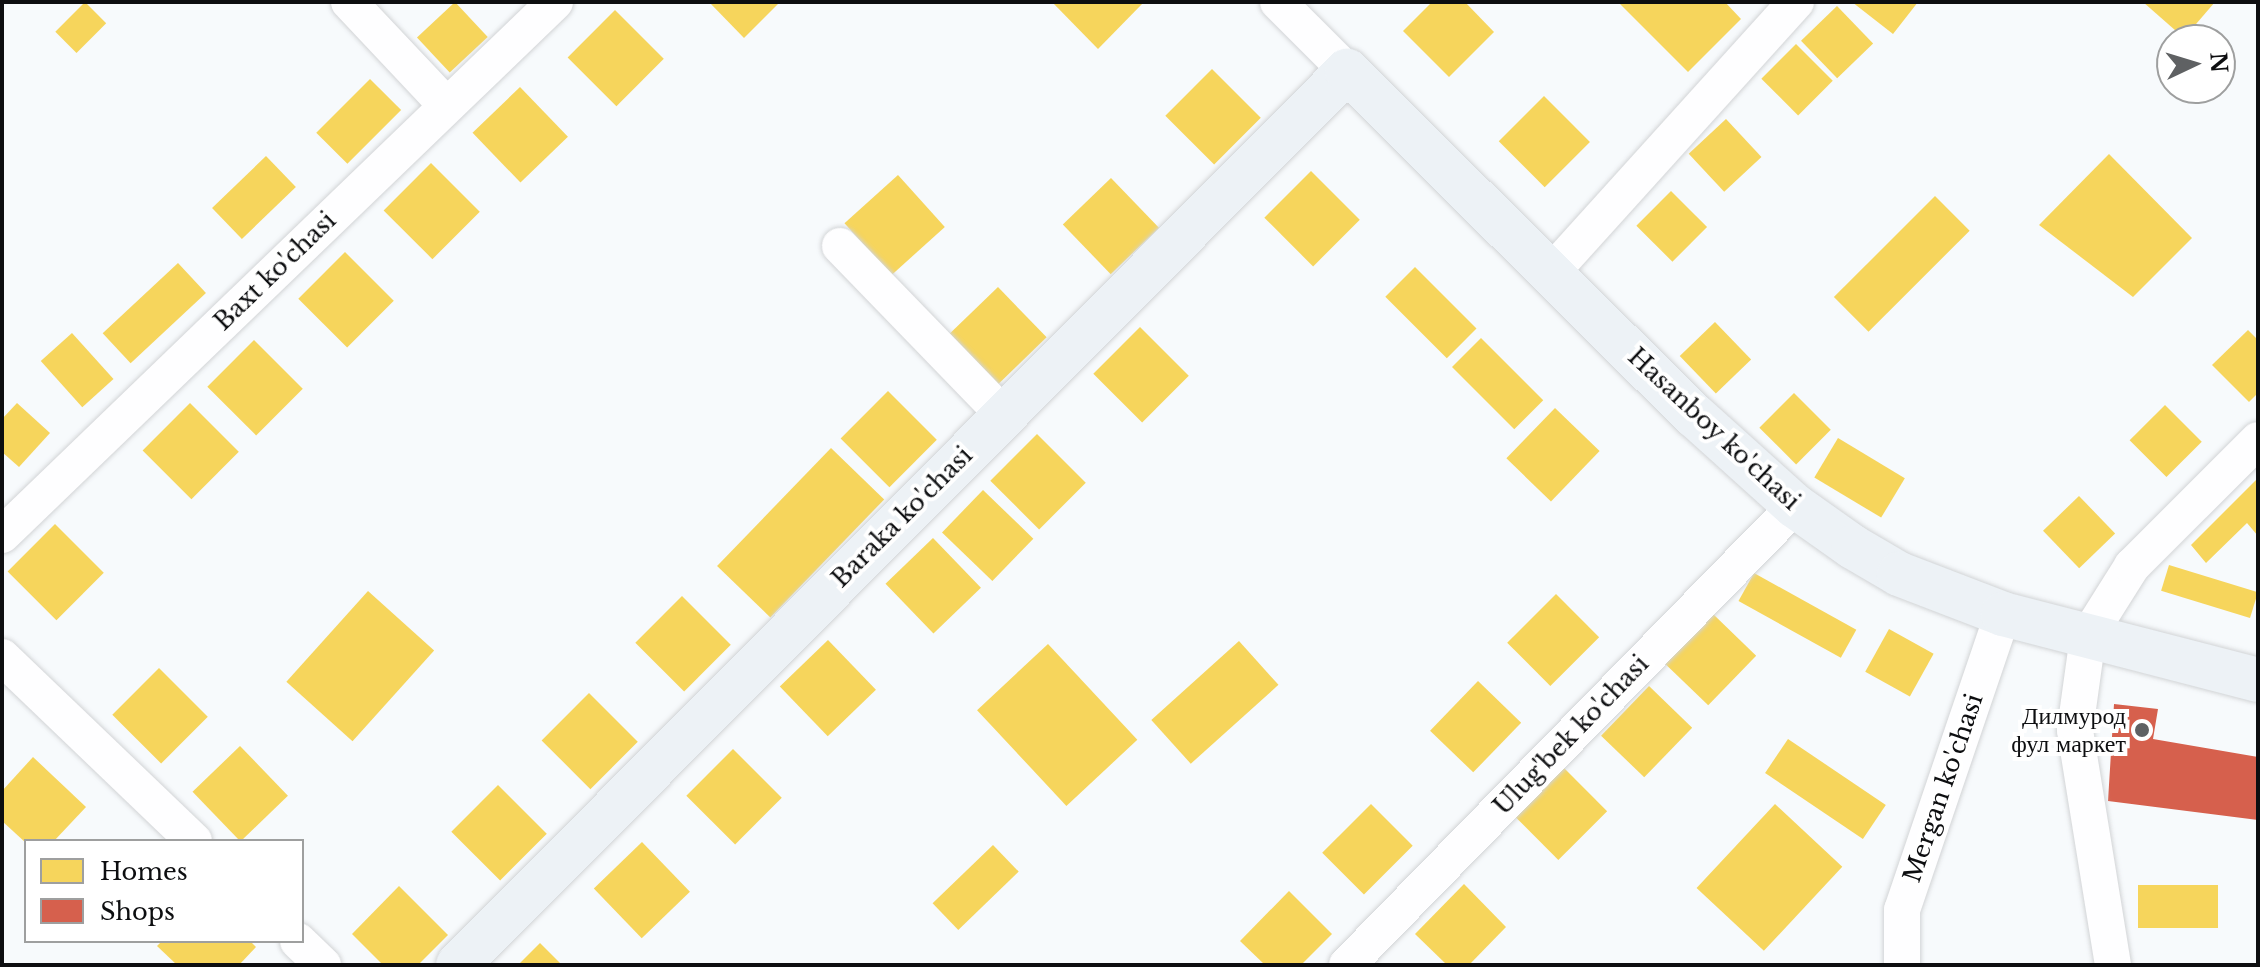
<!DOCTYPE html>
<meta charset="utf-8">
<style>
body{margin:0}
#map{position:relative;width:2260px;height:967px;overflow:hidden;background:#f7fafc;font-family:"Libre Baskerville",serif}
div>[style]{position:absolute}
[style*='--x']{left:calc(var(--x)*1px);top:calc(var(--y)*1px);width:calc(var(--w)*1px);rotate:calc(var(--a)*1deg)}
.homes>*{inset:0;background:#f6d55c;transform-origin:0 0}
.shops>*{inset:0;background:#d6604d}
.roads{filter:drop-shadow(0 0 2px #d2d4d6) drop-shadow(0 0 2px #d2d4d6)}
.minor>*{height:36px;margin:-18px;padding:0 18px;transform-origin:18px;border-radius:18px;background:#fefeff}
.major>*{height:44px;margin:-22px;padding:0 22px;transform-origin:22px;border-radius:22px;background:#edf2f6}
.dots>*{width:22px;height:22px;translate:-50% -50%;box-sizing:border-box;border:4px solid #fff;border-radius:50%}
span{translate:-50% -50%;white-space:nowrap;text-align:center;line-height:1.15;-webkit-text-stroke:8px #fff;paint-order:stroke}
.street-label{font-size:24px;color:#0d0e10}
.poi-label{font-size:24px;color:#0d0e10}
.right{translate:-100% -50%;text-align:right}
.frame{position:absolute;inset:0;border:4px solid #0d0e10;pointer-events:none}
.legend{position:absolute;left:24px;top:839px;width:280px;height:104px;box-sizing:border-box;background:#fff;border:2px solid #9e9f9f;margin:0;padding:10px 14px;list-style:none;font-size:24px;color:#0d0e10}
.legend li{display:flex;align-items:center;gap:16px;height:40px}
.legend b{width:40px;border:2px solid #9e9f9f}
.north{position:absolute;left:2156px;top:24px;width:80px;height:80px;box-sizing:border-box;background:#fff;border:2px solid #9e9f9f;border-radius:50%;rotate:86deg;font-size:22px;font-weight:700;line-height:32px;text-align:center;color:#0d0e10}
.north::after{content:'';display:block;margin:auto;width:28px;height:36px;background:#5f6163;clip-path:polygon(50% 0,100% 100%,50% 72%,0 100%)}
</style>
<div id="map">
<div class="homes">
<i style="left:85px;top:2px;width:30px;height:42px;rotate:45deg"></i>
<i style="left:455px;top:2px;width:48px;height:52px;rotate:47deg"></i>
<i style="clip-path:polygon(709px 2px,780px 2px,744px 38px)"></i>
<i style="clip-path:polygon(1052px 2px,1144px 2px,1098px 49px)"></i>
<i style="clip-path:polygon(1432px 2px,1465px 2px,1494px 32px,1449px 77px,1403px 31px)"></i>
<i style="clip-path:polygon(1618px 2px,1725px 2px,1741px 19px,1688px 72px)"></i>
<i style="clip-path:polygon(1852px 2px,1918px 2px,1893px 34px)"></i>
<i style="clip-path:polygon(2143px 2px,2215px 2px,2184px 38px)"></i>
<i style="left:1837px;top:6px;width:52px;height:50px;rotate:46deg"></i>
<i style="left:615px;top:10px;width:69px;height:67px;rotate:45deg"></i>
<i style="left:1796px;top:44px;width:52px;height:49px;rotate:45deg"></i>
<i style="left:1212px;top:69px;width:69px;height:66px;rotate:45deg"></i>
<i style="left:370px;top:79px;width:44px;height:76px;rotate:45deg"></i>
<i style="left:520px;top:87px;width:69px;height:66px;rotate:46deg"></i>
<i style="left:1544px;top:96px;width:65px;height:64px;rotate:45deg"></i>
<i style="left:1726px;top:119px;width:52px;height:51px;rotate:47deg"></i>
<i style="clip-path:polygon(2109px 154px,2192px 238px,2133px 297px,2039px 225px)"></i>
<i style="left:266px;top:156px;width:43px;height:75px;rotate:46deg"></i>
<i style="left:431px;top:163px;width:69px;height:67px;rotate:45deg"></i>
<i style="left:1311px;top:171px;width:69px;height:66px;rotate:45deg"></i>
<i style="left:898px;top:175px;width:70px;height:72px;rotate:48deg"></i>
<i style="left:1111px;top:178px;width:69px;height:67px;rotate:46deg"></i>
<i style="left:1671px;top:191px;width:51px;height:49px;rotate:45deg"></i>
<i style="left:1935px;top:196px;width:49px;height:143px;rotate:45deg"></i>
<i style="left:345px;top:252px;width:69px;height:66px;rotate:45deg"></i>
<i style="left:178px;top:263px;width:41px;height:103px;rotate:47deg"></i>
<i style="left:1415px;top:267px;width:87px;height:42px;rotate:45deg"></i>
<i style="left:998px;top:287px;width:70px;height:67px;rotate:46deg"></i>
<i style="left:1715px;top:322px;width:52px;height:49px;rotate:46deg"></i>
<i style="left:1140px;top:327px;width:69px;height:66px;rotate:45deg"></i>
<i style="clip-path:polygon(2248px 330px,2258px 340px,2258px 393px,2249px 402px,2212px 365px)"></i>
<i style="left:72px;top:333px;width:62px;height:42px;rotate:48deg"></i>
<i style="left:1481px;top:338px;width:88px;height:41px;rotate:45deg"></i>
<i style="left:254px;top:340px;width:69px;height:66px;rotate:45deg"></i>
<i style="left:888px;top:391px;width:69px;height:67px;rotate:45deg"></i>
<i style="left:1794px;top:393px;width:52px;height:49px;rotate:45deg"></i>
<i style="clip-path:polygon(17px 403px,50px 433px,19px 467px,2px 452px,2px 419px)"></i>
<i style="left:190px;top:403px;width:69px;height:67px;rotate:45deg"></i>
<i style="left:2165px;top:405px;width:52px;height:50px;rotate:45deg"></i>
<i style="left:1555px;top:408px;width:62px;height:70px;rotate:44deg"></i>
<i style="left:1037px;top:434px;width:69px;height:66px;rotate:45deg"></i>
<i style="left:1838px;top:438px;width:78px;height:46px;rotate:31deg"></i>
<i style="left:831px;top:448px;width:74px;height:164px;rotate:44deg"></i>
<i style="clip-path:polygon(2258px 478px,2258px 536px,2247px 523px,2206px 563px,2191px 545px)"></i>
<i style="left:983px;top:490px;width:70px;height:59px;rotate:44deg"></i>
<i style="left:2079px;top:496px;width:52px;height:50px;rotate:46deg"></i>
<i style="left:55px;top:524px;width:69px;height:67px;rotate:45deg"></i>
<i style="left:933px;top:538px;width:69px;height:66px;rotate:46deg"></i>
<i style="left:2169px;top:565px;width:93px;height:27px;rotate:17deg"></i>
<i style="left:1754px;top:573px;width:117px;height:32px;rotate:29deg"></i>
<i style="left:368px;top:591px;width:89px;height:122px;rotate:42deg"></i>
<i style="left:1556px;top:594px;width:61px;height:69px;rotate:45deg"></i>
<i style="left:682px;top:596px;width:69px;height:66px;rotate:45deg"></i>
<i style="left:1713px;top:614px;width:60px;height:69px;rotate:44deg"></i>
<i style="left:1889px;top:629px;width:51px;height:49px;rotate:29deg"></i>
<i style="left:828px;top:640px;width:69px;height:67px;rotate:46deg"></i>
<i style="left:1239px;top:641px;width:59px;height:118px;rotate:48deg"></i>
<i style="left:1048px;top:644px;width:131px;height:97px;rotate:47deg"></i>
<i style="left:159px;top:668px;width:69px;height:66px;rotate:45deg"></i>
<i style="left:1478px;top:681px;width:60px;height:69px;rotate:44deg"></i>
<i style="left:1649px;top:686px;width:60px;height:69px;rotate:44deg"></i>
<i style="left:589px;top:693px;width:69px;height:67px;rotate:45deg"></i>
<i style="left:1788px;top:739px;width:118px;height:41px;rotate:34deg"></i>
<i style="left:240px;top:746px;width:69px;height:66px;rotate:46deg"></i>
<i style="left:733px;top:749px;width:69px;height:66px;rotate:45deg"></i>
<i style="clip-path:polygon(33px 757px,86px 807px,54px 841px,26px 843px,2px 821px,2px 791px)"></i>
<i style="left:1564px;top:768px;width:61px;height:69px;rotate:45deg"></i>
<i style="left:498px;top:785px;width:69px;height:66px;rotate:45deg"></i>
<i style="left:1371px;top:804px;width:59px;height:69px;rotate:45deg"></i>
<i style="left:1775px;top:804px;width:92px;height:115px;rotate:43deg"></i>
<i style="left:642px;top:842px;width:69px;height:67px;rotate:46deg"></i>
<i style="left:993px;top:845px;width:37px;height:84px;rotate:46deg"></i>
<i style="clip-path:polygon(1464px 884px,1506px 927px,1469px 965px,1447px 965px,1415px 934px)"></i>
<i style="left:2218px;top:885px;width:43px;height:80px;rotate:90deg"></i>
<i style="clip-path:polygon(399px 886px,448px 935px,418px 965px,383px 965px,352px 934px)"></i>
<i style="clip-path:polygon(1289px 891px,1332px 934px,1301px 965px,1265px 965px,1240px 941px)"></i>
<i style="clip-path:polygon(162px 941px,250px 941px,256px 947px,239px 965px,177px 965px,157px 946px)"></i>
<i style="clip-path:polygon(540px 943px,562px 965px,518px 965px)"></i>
</div>
<div class="shops">
<i style="clip-path:polygon(2114px 704px,2158px 709px,2153px 739px,2258px 757px,2258px 820px,2108px 801px)"></i>
</div>
<div class="roads">
<div class="minor">
<i style="--x:349;--y:2;--w:141;--a:46.7"></i>
<i style="--x:1278;--y:2;--w:98;--a:45"></i>
<i style="--x:840;--y:246;--w:234;--a:45.9"></i>
<i style="--x:1550;--y:274;--w:367;--a:-47.9"></i>
<i style="--x:2;--y:535;--w:768;--a:-43.94"></i>
<i style="--x:2;--y:657;--w:266;--a:43.8"></i>
<i style="--x:298;--y:941;--w:35;--a:44"></i>
<i style="--x:1347;--y:965;--w:641;--a:-45.69"></i>
<i style="--x:1902;--y:965;--w:55;--a:-90"></i>
<i style="--x:1902;--y:910;--w:313;--a:-71.2"></i>
<i style="--x:2113;--y:965;--w:238;--a:-99.2"></i>
<i style="--x:2075;--y:730;--w:95;--a:-82.1"></i>
<i style="--x:2088;--y:636;--w:83;--a:-57.8"></i>
<i style="--x:2132;--y:566;--w:178;--a:-45"></i>
</div>
<div class="major">
<i style="--x:458;--y:965;--w:1261;--a:-45.16"></i>
<i style="--x:1347;--y:71;--w:490;--a:44.8"></i>
<i style="--x:1695;--y:416;--w:135;--a:42"></i>
<i style="--x:1795;--y:506;--w:71;--a:35.3"></i>
<i style="--x:1853;--y:547;--w:53;--a:30.4"></i>
<i style="--x:1899;--y:574;--w:111;--a:21"></i>
<i style="--x:2003;--y:614;--w:263;--a:14.5"></i>
</div>
</div>
<div class="dots">
<i style="left:2142px;top:730px;background:#5f6163"></i>
</div>
<div class="street-label">
<span style="left:275px;top:271px;rotate:-44deg">Baxt ko'chasi</span>
<span style="left:1714px;top:429px;rotate:43deg">Hasanboy ko'chasi</span>
<span style="left:902px;top:517px;rotate:-45deg">Baraka ko'chasi</span>
<span style="left:1571px;top:735px;rotate:-46deg">Ulug'bek ko'chasi</span>
<span style="left:1943px;top:788px;rotate:-71deg">Mergan ko'chasi</span>
</div>
<div class="poi-label">
<span class="right" style="left:2126px;top:730px">Дилмурод<br>фул маркет</span>
</div>
<div class="frame"></div>
<ul class="legend">
<li><b style="height:22px;background:#f6d55c"></b>Homes</li>
<li><b style="height:22px;background:#d6604d"></b>Shops</li>
</ul>
<div class="north">N</div>
</div>
